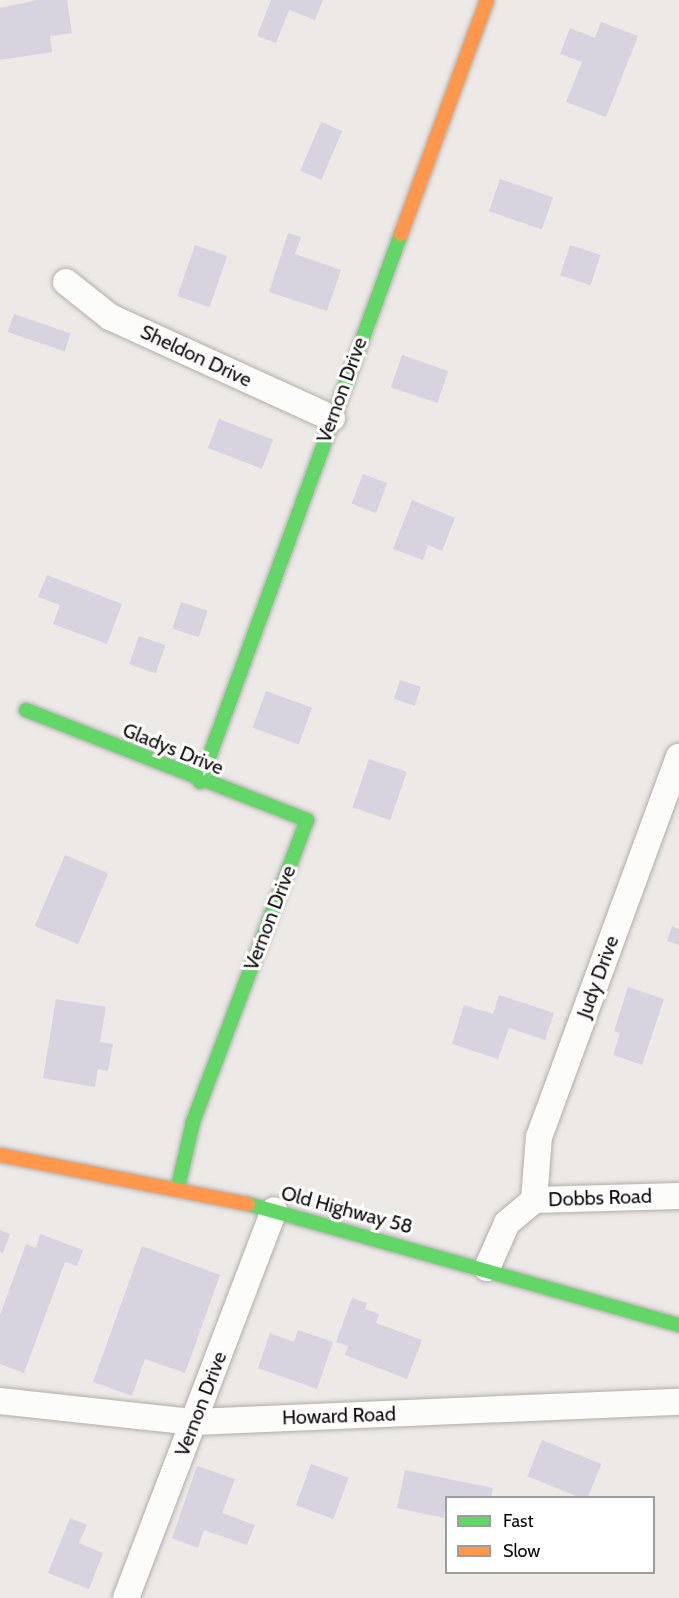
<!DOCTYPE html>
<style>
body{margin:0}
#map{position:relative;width:679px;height:1598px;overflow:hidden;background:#ece9e6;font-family:Cabin,sans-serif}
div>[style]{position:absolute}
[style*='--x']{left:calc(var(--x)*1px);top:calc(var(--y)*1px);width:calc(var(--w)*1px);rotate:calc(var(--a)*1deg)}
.building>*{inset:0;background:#d7d4e0;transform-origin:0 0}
.roads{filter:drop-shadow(0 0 2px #b1aeac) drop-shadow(0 0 2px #b1aeac)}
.street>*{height:26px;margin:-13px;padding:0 13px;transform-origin:13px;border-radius:13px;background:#fcfcfb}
.fast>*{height:14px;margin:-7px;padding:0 7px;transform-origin:7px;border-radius:7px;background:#63d668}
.slow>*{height:14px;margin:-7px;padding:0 7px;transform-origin:7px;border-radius:7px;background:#ff974d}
span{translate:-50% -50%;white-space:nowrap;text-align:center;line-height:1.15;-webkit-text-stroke:6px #fff;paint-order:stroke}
.street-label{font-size:20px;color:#0d0b09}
.legend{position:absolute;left:445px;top:1496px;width:210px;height:78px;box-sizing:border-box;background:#fff;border:2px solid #9e9d9d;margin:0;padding:8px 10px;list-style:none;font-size:18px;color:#0d0b09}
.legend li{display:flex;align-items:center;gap:12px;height:30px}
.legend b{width:30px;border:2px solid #9e9d9d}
</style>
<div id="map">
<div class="building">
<i style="clip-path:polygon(37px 0,67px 0,72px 33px,50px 36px,52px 52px,0 60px,0 8px)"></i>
<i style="clip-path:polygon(271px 0,323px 0,315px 20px,289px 10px,276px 43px,257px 36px)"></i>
<i style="clip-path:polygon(601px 22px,638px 36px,606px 117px,566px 102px,582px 62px,560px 54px,570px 28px,595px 38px)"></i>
<i style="left:321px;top:122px;width:23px;height:53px;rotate:23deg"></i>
<i style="left:500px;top:179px;width:56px;height:34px;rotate:19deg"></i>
<i style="clip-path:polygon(288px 233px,301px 237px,295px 254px,341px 270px,327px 311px,269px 292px)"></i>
<i style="left:195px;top:245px;width:34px;height:54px;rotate:19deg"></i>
<i style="left:570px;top:245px;width:32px;height:32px;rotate:18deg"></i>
<i style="left:14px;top:314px;width:60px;height:19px;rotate:19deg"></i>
<i style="left:402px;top:355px;width:49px;height:34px;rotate:19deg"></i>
<i style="left:219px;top:419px;width:58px;height:31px;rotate:21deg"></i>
<i style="left:363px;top:474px;width:26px;height:32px;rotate:21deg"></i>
<i style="clip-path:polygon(412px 500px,455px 518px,442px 551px,428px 545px,423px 560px,393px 549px)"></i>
<i style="clip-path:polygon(47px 575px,122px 604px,107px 644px,53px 624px,60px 605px,38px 597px)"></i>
<i style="left:181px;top:602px;width:28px;height:28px;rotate:18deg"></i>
<i style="left:139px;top:636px;width:28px;height:30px;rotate:19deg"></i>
<i style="left:400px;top:680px;width:22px;height:20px;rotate:18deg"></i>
<i style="left:266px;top:691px;width:49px;height:39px;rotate:20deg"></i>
<i style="left:369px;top:759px;width:40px;height:51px;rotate:19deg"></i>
<i style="left:65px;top:855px;width:47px;height:77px;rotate:23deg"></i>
<i style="clip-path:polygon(672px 926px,679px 929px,679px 945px,667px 941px)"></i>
<i style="clip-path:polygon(628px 987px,664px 999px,642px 1065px,613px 1055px,620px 1033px,614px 1031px)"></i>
<i style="clip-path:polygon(499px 995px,554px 1013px,545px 1040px,509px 1028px,498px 1059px,452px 1044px,464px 1005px,493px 1014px)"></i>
<i style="clip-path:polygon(56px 999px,106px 1007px,100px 1042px,113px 1044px,108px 1071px,98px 1069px,95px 1087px,43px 1078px)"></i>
<i style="clip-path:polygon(0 1230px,10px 1234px,3px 1253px,0 1252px)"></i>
<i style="clip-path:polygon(40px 1234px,83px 1250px,77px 1266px,65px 1262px,24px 1373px,0 1364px,0 1315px,26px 1244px,36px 1248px)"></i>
<i style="clip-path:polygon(142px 1246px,220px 1275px,185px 1373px,145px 1359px,132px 1396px,93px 1382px)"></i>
<i style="clip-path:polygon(352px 1298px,367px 1303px,365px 1309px,379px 1314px,376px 1323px,422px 1340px,407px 1379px,345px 1355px,348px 1346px,336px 1342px)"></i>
<i style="clip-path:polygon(298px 1330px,333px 1342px,317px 1389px,258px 1368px,270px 1333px,294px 1342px)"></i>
<i style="left:542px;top:1440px;width:64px;height:39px;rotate:22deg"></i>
<i style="left:311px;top:1464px;width:40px;height:44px;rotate:20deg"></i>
<i style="clip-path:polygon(197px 1466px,235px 1479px,222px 1513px,255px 1525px,247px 1545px,204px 1530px,198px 1548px,172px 1538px)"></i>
<i style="clip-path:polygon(405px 1470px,493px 1488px,491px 1498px,446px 1498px,444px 1518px,397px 1508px)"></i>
<i style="clip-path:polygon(70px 1518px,87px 1525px,79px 1543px,103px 1553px,89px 1589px,48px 1573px)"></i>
</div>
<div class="roads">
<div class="street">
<i style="--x:66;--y:282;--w:56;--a:38.5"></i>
<i style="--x:110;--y:317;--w:244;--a:24.5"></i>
<i style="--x:534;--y:1200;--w:63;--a:-85.5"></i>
<i style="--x:539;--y:1137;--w:405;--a:-69.8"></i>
<i style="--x:487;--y:1268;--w:49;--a:-66"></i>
<i style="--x:507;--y:1223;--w:35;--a:-40"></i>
<i style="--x:534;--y:1200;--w:145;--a:-1.6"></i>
<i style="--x:0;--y:1401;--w:195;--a:6.2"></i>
<i style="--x:194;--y:1422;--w:485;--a:-2.4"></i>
<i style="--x:126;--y:1598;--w:415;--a:-69.1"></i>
</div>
<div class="fast">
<i style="--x:26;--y:710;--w:302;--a:21.4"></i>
<i style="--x:307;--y:820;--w:323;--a:110.7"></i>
<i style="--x:193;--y:1122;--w:67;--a:103"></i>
<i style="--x:200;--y:782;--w:584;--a:-69.86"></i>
<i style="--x:248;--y:1204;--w:448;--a:15.7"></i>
</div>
<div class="slow">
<i style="--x:401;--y:234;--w:249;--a:-69.8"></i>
<i style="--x:0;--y:1155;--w:253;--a:11.2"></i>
</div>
</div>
<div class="street-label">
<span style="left:196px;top:356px;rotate:25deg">Sheldon Drive</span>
<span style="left:342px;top:390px;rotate:-70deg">Vernon Drive</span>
<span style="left:173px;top:749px;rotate:22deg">Gladys Drive</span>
<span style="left:270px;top:918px;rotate:-69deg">Vernon Drive</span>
<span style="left:598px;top:977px;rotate:-70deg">Judy Drive</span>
<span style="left:600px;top:1198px;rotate:-2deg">Dobbs Road</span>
<span style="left:347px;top:1210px;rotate:15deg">Old Highway 58</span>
<span style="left:201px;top:1404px;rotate:-69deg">Vernon Drive</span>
<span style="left:339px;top:1416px;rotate:-2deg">Howard Road</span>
</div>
<ul class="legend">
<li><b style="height:8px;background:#63d668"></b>Fast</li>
<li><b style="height:8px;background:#ff974d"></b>Slow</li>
</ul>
</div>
